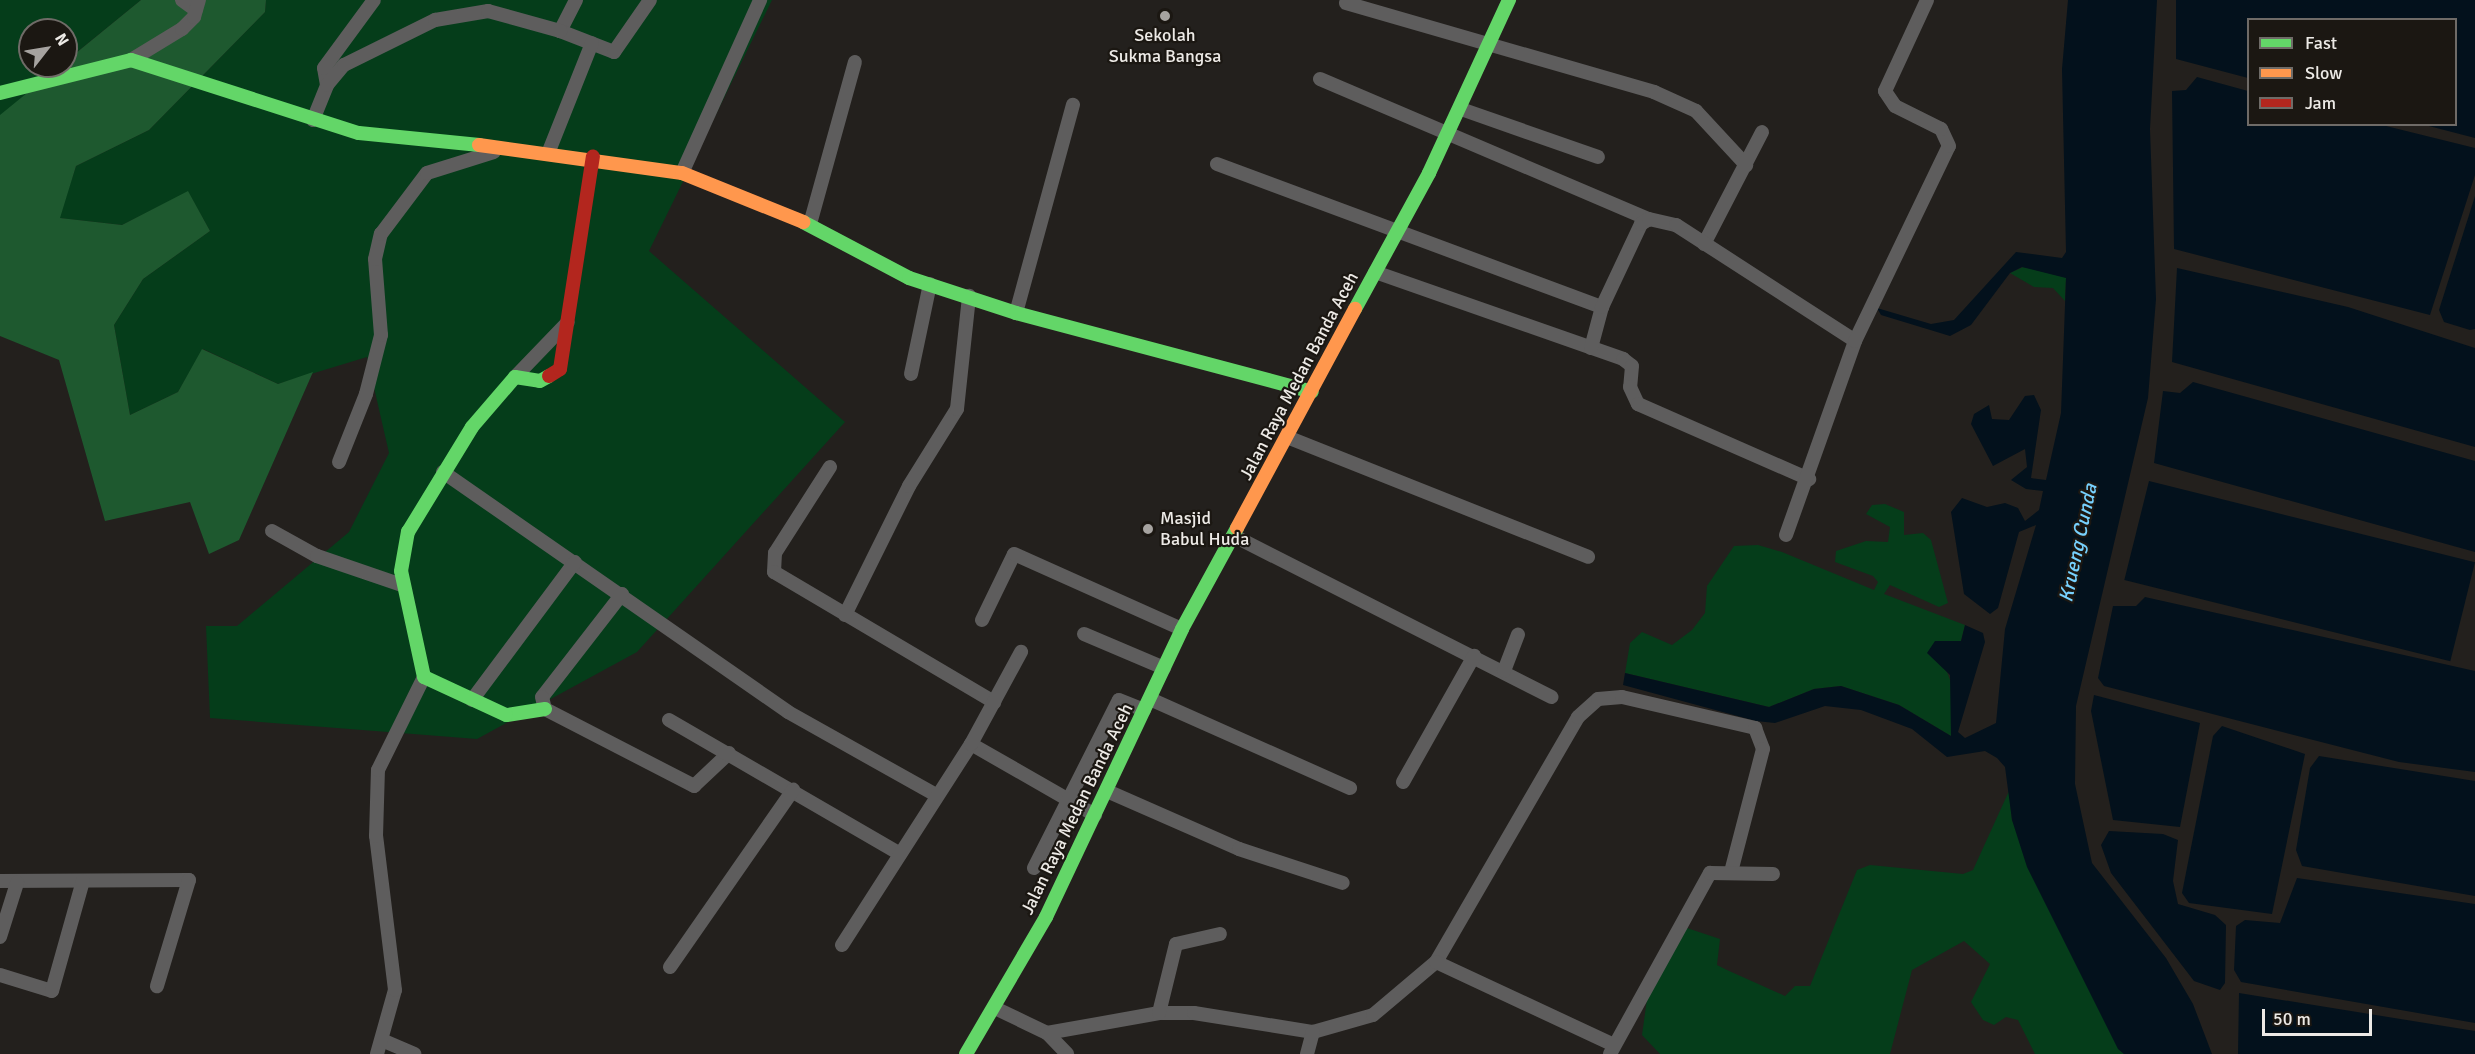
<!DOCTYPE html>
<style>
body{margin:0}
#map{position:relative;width:2475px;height:1054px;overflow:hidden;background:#23201d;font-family:Signika,sans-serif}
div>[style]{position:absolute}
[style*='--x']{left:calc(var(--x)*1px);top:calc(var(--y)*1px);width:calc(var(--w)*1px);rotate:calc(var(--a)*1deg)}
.green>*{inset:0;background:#053d1a}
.forest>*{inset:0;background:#1e592f}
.water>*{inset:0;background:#03111c;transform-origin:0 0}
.street>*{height:14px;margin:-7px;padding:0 7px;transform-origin:7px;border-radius:7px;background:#5e5d5d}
.fast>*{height:14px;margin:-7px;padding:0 7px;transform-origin:7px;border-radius:7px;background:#63d668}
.slow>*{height:14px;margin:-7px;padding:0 7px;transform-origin:7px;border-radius:7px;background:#ff974d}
.jam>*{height:14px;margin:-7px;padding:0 7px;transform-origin:7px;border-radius:7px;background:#b3261e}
.dots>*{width:16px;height:16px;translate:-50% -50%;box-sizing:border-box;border:3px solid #1b1712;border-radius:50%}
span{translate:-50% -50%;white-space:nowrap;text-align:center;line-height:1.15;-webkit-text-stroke:4.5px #1b1712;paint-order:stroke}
.poi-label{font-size:18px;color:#edeae6}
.left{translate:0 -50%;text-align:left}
.street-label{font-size:18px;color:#edeae6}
.water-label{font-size:20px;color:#77d1fe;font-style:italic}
.legend{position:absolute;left:2247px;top:18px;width:210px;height:108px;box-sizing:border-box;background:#1b1712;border:2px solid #6f6b67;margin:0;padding:8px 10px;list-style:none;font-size:18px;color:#edeae6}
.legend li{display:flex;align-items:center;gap:12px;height:30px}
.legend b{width:30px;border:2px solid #6f6b67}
.north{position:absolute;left:18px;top:18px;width:60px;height:60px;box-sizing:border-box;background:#1b1712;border:2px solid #6f6b67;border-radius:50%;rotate:59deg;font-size:16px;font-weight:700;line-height:24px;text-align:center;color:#edeae6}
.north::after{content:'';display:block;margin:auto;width:21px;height:27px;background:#a6a3a0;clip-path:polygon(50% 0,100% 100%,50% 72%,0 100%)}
.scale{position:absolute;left:2262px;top:1009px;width:110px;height:27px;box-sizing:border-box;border:3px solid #edeae6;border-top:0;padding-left:8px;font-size:18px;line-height:21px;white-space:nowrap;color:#edeae6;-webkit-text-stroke:4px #1b1712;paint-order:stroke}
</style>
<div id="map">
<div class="green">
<i style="clip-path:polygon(0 0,141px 0,66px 61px,66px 30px,30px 30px,30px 66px,61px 66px,6px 115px,0 115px)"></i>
<i style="clip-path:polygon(266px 0,772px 0,649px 251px,845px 422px,637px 652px,477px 739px,210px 718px,206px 626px,237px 626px,349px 532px,389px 453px,367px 357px,278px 384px,203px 349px,178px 392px,130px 415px,114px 325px,143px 279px,210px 231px,188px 192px,122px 225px,59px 218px,76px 166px,149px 130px,265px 12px)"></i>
<i style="clip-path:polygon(2023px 267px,2061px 273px,2066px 278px,2065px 301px,2053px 288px,2034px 287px,2010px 273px)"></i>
<i style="clip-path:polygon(1885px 504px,1904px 512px,1904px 535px,1923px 533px,1931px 540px,1948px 603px,1939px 607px,1890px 585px,1884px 594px,1965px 625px,1961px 641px,1935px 641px,1954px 690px,1951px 736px,1899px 705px,1841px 686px,1814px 689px,1769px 707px,1625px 673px,1630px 643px,1642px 632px,1672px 645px,1692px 630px,1705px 613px,1707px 586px,1734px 546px,1758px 545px,1782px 552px,1874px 590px,1878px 582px,1873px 576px,1835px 562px,1836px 551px,1866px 541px,1888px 542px,1890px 527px,1866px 514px,1872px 505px)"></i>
<i style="clip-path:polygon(2009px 791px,2012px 820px,2124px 1054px,2035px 1054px,2018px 1020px,2006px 1017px,1994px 1025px,1983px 1020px,1971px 1002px,1990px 964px,1964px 941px,1912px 970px,1890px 1054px,1660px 1054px,1642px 1035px,1648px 992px,1684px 927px,1720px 939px,1717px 965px,1727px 970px,1785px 996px,1795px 986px,1810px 986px,1857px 870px,1870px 865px,1963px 874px,1973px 870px)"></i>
</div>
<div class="forest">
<i style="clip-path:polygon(141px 0,266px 0,265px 12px,149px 130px,76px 166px,60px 218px,122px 225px,188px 191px,210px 231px,143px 279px,114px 325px,130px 415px,178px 392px,202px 349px,278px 384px,313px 372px,239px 540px,209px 554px,190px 502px,105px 521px,59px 360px,0 336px,0 115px)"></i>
</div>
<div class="water">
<i style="clip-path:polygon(2068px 0,2157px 0,2150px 129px,2156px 299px,2148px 398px,2076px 706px,2075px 784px,2092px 863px,2166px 958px,2193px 1004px,2212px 1054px,2124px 1054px,2118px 1049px,2027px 867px,2012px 820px,2005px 767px,1997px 758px,1985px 751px,1947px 757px,1912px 729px,1861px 710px,1825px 706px,1775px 723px,1756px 721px,1623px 685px,1625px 673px,1769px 707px,1814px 689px,1841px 686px,1899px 705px,1951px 736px,1950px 675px,1927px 653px,1935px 641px,1961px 641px,1965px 625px,1983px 633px,1985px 642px,1958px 732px,1965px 738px,1996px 723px,2005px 629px,2036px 525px,2019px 532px,1998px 608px,1990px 614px,1964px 594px,1951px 512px,1962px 498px,1987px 507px,2005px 503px,2018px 508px,2025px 521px,2039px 510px,2043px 491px,2026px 489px,2011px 480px,2027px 467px,2025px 449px,1993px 466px,1971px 424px,1974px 414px,1989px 405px,1992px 419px,2009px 420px,2025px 396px,2034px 395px,2041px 410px,2031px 478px,2046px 480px,2061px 413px,2066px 278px,2022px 267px,2010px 273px,1971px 325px,1950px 336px,1881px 315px,1877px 308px,1931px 324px,1954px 320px,2016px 252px,2062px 258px,2066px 252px,2062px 69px)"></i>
<i style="clip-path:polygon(2176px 0,2475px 0,2475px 138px,2425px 125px,2456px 124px,2456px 20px,2248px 20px,2248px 78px,2176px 59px)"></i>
<i style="clip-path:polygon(2197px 77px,2248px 91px,2248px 124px,2382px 125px,2475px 148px,2475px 175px,2430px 315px,2174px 249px,2172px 91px,2186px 90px)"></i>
<i style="clip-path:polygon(2475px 196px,2475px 329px,2470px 330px,2444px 322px,2439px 310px)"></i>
<i style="clip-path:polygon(2177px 268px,2348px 307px,2475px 348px,2475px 447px,2172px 362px)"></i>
<i style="clip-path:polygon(2193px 382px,2475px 461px,2475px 552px,2154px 463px,2163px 391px,2180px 393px)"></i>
<i style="left:2149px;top:481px;width:336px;height:102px;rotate:14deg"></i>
<i style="clip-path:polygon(2145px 597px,2475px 671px,2475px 772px,2399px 762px,2104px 686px,2098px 678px,2113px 606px,2136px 606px)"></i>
<i style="clip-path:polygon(2094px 695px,2200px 723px,2180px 827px,2113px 820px,2091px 711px)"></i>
<i style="clip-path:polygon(2222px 726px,2305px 754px,2272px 914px,2189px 903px,2182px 893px,2213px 736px)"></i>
<i style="clip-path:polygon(2319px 756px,2475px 781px,2475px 896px,2302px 866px,2296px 850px,2310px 768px)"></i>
<i style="clip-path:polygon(2109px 831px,2163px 834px,2178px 840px,2173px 881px,2178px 904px,2215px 915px,2226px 925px,2225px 983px,2220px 990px,2194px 981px,2111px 873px,2101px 845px)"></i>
<i style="clip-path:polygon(2297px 878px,2475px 904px,2475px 1023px,2241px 982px,2234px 970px,2236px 926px,2245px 920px,2280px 923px)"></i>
<i style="clip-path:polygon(2239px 993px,2475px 1031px,2475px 1054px,2238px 1054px)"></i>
</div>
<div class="street">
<i style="--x:182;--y:0;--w:17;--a:36"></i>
<i style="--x:576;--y:0;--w:35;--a:117"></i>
<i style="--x:560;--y:31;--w:58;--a:21.3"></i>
<i style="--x:614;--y:52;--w:63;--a:-55.3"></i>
<i style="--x:1346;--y:3;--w:321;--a:16.1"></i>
<i style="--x:1654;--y:92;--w:46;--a:24.3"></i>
<i style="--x:1696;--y:111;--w:74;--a:47.2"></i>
<i style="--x:131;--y:60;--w:60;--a:-31.3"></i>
<i style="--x:182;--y:29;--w:17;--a:-45"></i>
<i style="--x:194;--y:17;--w:18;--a:-74"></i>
<i style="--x:1320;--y:79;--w:358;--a:23.1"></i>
<i style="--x:327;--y:85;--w:17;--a:-100"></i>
<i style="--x:324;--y:68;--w:84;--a:-53.7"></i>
<i style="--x:1461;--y:109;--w:145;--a:19.3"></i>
<i style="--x:313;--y:120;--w:38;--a:-68"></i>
<i style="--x:327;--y:85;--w:26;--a:-50"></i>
<i style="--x:344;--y:65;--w:102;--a:-26.3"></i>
<i style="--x:435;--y:20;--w:54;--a:-9.6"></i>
<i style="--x:488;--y:11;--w:75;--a:15.5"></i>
<i style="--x:549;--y:151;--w:116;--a:-68.3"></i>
<i style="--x:1217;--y:164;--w:411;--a:20.4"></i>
<i style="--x:682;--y:173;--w:190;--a:-65.7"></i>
<i style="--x:810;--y:224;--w:168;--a:-74.5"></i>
<i style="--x:1704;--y:244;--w:126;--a:-62.6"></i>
<i style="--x:1375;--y:272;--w:263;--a:19.3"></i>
<i style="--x:1623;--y:359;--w:11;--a:38"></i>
<i style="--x:1632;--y:366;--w:21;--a:95"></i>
<i style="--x:1630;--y:387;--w:19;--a:65"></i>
<i style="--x:1638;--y:404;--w:187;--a:23.7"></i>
<i style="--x:1016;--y:313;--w:216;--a:-74.7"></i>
<i style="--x:1591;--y:348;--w:42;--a:-75"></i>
<i style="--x:1602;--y:307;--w:92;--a:-64.8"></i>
<i style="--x:1641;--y:224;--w:9;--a:-32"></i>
<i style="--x:1649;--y:219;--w:28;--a:13"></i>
<i style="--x:1676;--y:225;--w:213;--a:32.9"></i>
<i style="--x:911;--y:374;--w:92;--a:-78.1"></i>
<i style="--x:515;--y:377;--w:76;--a:-46.1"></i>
<i style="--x:1287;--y:437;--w:324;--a:21.7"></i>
<i style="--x:339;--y:462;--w:73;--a:-68.3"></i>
<i style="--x:366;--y:394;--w:61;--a:-75.7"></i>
<i style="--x:381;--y:335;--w:76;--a:-94.5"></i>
<i style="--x:375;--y:259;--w:26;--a:-77"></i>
<i style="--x:381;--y:234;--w:76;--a:-53"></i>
<i style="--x:427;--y:173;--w:70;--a:-17.4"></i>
<i style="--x:830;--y:467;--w:102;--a:122.6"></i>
<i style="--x:775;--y:553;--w:19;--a:93"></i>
<i style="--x:774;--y:572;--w:256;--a:30.6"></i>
<i style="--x:443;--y:472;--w:420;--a:34.8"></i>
<i style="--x:788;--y:712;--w:170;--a:29.3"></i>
<i style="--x:272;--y:531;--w:51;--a:29.1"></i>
<i style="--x:317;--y:556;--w:90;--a:18.8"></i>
<i style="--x:1786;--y:535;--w:206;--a:-70.4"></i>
<i style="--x:1855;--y:341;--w:216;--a:-64.3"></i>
<i style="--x:1949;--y:146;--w:19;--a:-115"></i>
<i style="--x:1941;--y:129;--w:51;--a:-153.4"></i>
<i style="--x:1895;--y:106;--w:18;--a:-124"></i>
<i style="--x:1885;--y:91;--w:100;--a:-65.2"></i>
<i style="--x:1234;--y:536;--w:356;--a:26.9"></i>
<i style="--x:622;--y:594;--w:130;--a:127.8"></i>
<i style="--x:542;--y:697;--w:12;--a:76"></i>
<i style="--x:545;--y:709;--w:168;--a:27.3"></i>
<i style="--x:694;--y:786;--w:48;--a:-43.3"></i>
<i style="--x:845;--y:615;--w:144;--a:-63.6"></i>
<i style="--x:909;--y:486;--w:91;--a:-58.1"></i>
<i style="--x:957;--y:409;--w:114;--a:-83.9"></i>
<i style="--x:982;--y:620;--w:73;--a:-64.1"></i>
<i style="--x:1014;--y:554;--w:184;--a:24.1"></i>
<i style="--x:1084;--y:634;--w:87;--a:23"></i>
<i style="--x:1504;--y:671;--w:39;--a:-69"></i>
<i style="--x:1150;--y:699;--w:219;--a:24"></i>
<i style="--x:472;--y:700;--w:172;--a:-53.3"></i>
<i style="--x:669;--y:720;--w:267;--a:30.1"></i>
<i style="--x:971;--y:744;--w:143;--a:29.8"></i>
<i style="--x:1403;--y:782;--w:145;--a:-60.6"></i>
<i style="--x:1107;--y:791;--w:144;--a:23.7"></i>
<i style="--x:1239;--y:849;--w:109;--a:18.1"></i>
<i style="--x:1034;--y:868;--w:188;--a:-63.2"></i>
<i style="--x:1119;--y:700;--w:27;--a:22"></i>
<i style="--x:0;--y:881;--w:189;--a:-0.3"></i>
<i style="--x:189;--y:880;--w:111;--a:106.8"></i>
<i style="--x:0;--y:937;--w:57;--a:-72.5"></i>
<i style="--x:842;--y:945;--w:239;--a:-57.3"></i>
<i style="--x:971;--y:744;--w:105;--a:-61.5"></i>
<i style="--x:1436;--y:962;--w:283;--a:-59.9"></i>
<i style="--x:1578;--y:717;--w:27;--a:-42"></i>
<i style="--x:1598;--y:699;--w:24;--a:-5"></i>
<i style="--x:1622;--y:697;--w:137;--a:13.1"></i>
<i style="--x:1755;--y:728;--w:22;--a:69"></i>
<i style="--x:1763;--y:749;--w:127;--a:104.6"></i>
<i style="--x:670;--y:967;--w:216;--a:-55.2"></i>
<i style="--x:0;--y:975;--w:54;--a:17.1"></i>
<i style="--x:52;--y:991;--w:114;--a:-74.3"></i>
<i style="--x:995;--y:1008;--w:58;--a:25.7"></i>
<i style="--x:1047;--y:1033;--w:114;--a:-10.1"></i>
<i style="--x:1159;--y:1013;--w:35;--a:0"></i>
<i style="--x:1194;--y:1013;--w:121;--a:9.1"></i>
<i style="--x:1313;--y:1032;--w:62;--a:-15.8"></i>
<i style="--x:1373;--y:1015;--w:82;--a:-40.1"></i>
<i style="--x:1436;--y:962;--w:196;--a:25"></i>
<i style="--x:1159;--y:1013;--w:71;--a:-76.2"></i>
<i style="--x:1176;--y:944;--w:45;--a:-12.8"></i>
<i style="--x:1047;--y:1033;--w:29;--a:46"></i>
<i style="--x:384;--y:1041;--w:33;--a:23"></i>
<i style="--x:377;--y:1054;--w:66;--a:-74.3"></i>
<i style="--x:395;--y:990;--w:155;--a:-97"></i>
<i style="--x:376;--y:836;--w:66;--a:-88.3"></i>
<i style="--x:378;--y:770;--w:104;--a:-63.7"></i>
<i style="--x:1307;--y:1054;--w:23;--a:-75"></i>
<i style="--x:1610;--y:1054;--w:207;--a:-61.1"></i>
<i style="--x:1710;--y:873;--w:63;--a:0.9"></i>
</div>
<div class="fast">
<i style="--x:0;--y:93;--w:135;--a:-14.1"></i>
<i style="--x:131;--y:60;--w:239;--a:17.8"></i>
<i style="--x:359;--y:133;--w:121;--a:5.7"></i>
<i style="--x:803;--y:222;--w:120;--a:27.8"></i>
<i style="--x:909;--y:278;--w:113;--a:18.1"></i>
<i style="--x:1016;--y:313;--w:306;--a:14.9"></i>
<i style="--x:1355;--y:309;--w:155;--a:-61.4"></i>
<i style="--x:1429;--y:173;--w:191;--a:-65.2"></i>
<i style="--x:545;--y:709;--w:39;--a:171"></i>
<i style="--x:506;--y:715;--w:90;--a:-155.1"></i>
<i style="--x:424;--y:677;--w:108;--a:-102.2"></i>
<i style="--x:401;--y:571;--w:40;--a:-80"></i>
<i style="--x:408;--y:532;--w:123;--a:-58.6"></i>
<i style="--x:472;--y:427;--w:66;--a:-49.3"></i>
<i style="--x:515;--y:377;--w:25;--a:9"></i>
<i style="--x:540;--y:381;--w:10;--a:-29"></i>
<i style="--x:966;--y:1054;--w:159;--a:-59.7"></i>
<i style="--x:1046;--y:917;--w:318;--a:-64.7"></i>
<i style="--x:1182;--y:629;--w:115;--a:-61.4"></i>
</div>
<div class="slow">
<i style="--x:479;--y:145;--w:205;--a:7.9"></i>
<i style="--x:682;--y:173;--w:131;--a:22"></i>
<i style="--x:1237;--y:528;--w:249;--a:-61.7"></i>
</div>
<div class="jam">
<i style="--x:549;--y:376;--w:13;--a:-32"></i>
<i style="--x:560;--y:369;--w:215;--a:-81.2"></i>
</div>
<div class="dots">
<i style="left:1165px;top:16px;background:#a6a3a0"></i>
<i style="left:1148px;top:529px;background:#a6a3a0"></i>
</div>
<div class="poi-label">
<span style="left:1165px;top:46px">Sekolah<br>Sukma Bangsa</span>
<span class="left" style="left:1160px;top:529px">Masjid<br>Babul Huda</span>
</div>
<div class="street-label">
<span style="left:1299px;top:376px;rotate:-62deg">Jalan Raya Medan Banda Aceh</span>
<span style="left:1077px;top:809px;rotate:-64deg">Jalan Raya Medan Banda Aceh</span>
</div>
<div class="water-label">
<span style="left:2078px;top:543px;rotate:-78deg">Krueng Cunda</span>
</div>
<ul class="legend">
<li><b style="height:8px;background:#63d668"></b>Fast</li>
<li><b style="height:8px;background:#ff974d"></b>Slow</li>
<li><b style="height:8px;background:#b3261e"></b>Jam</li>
</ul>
<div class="north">N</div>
<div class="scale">50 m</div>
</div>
